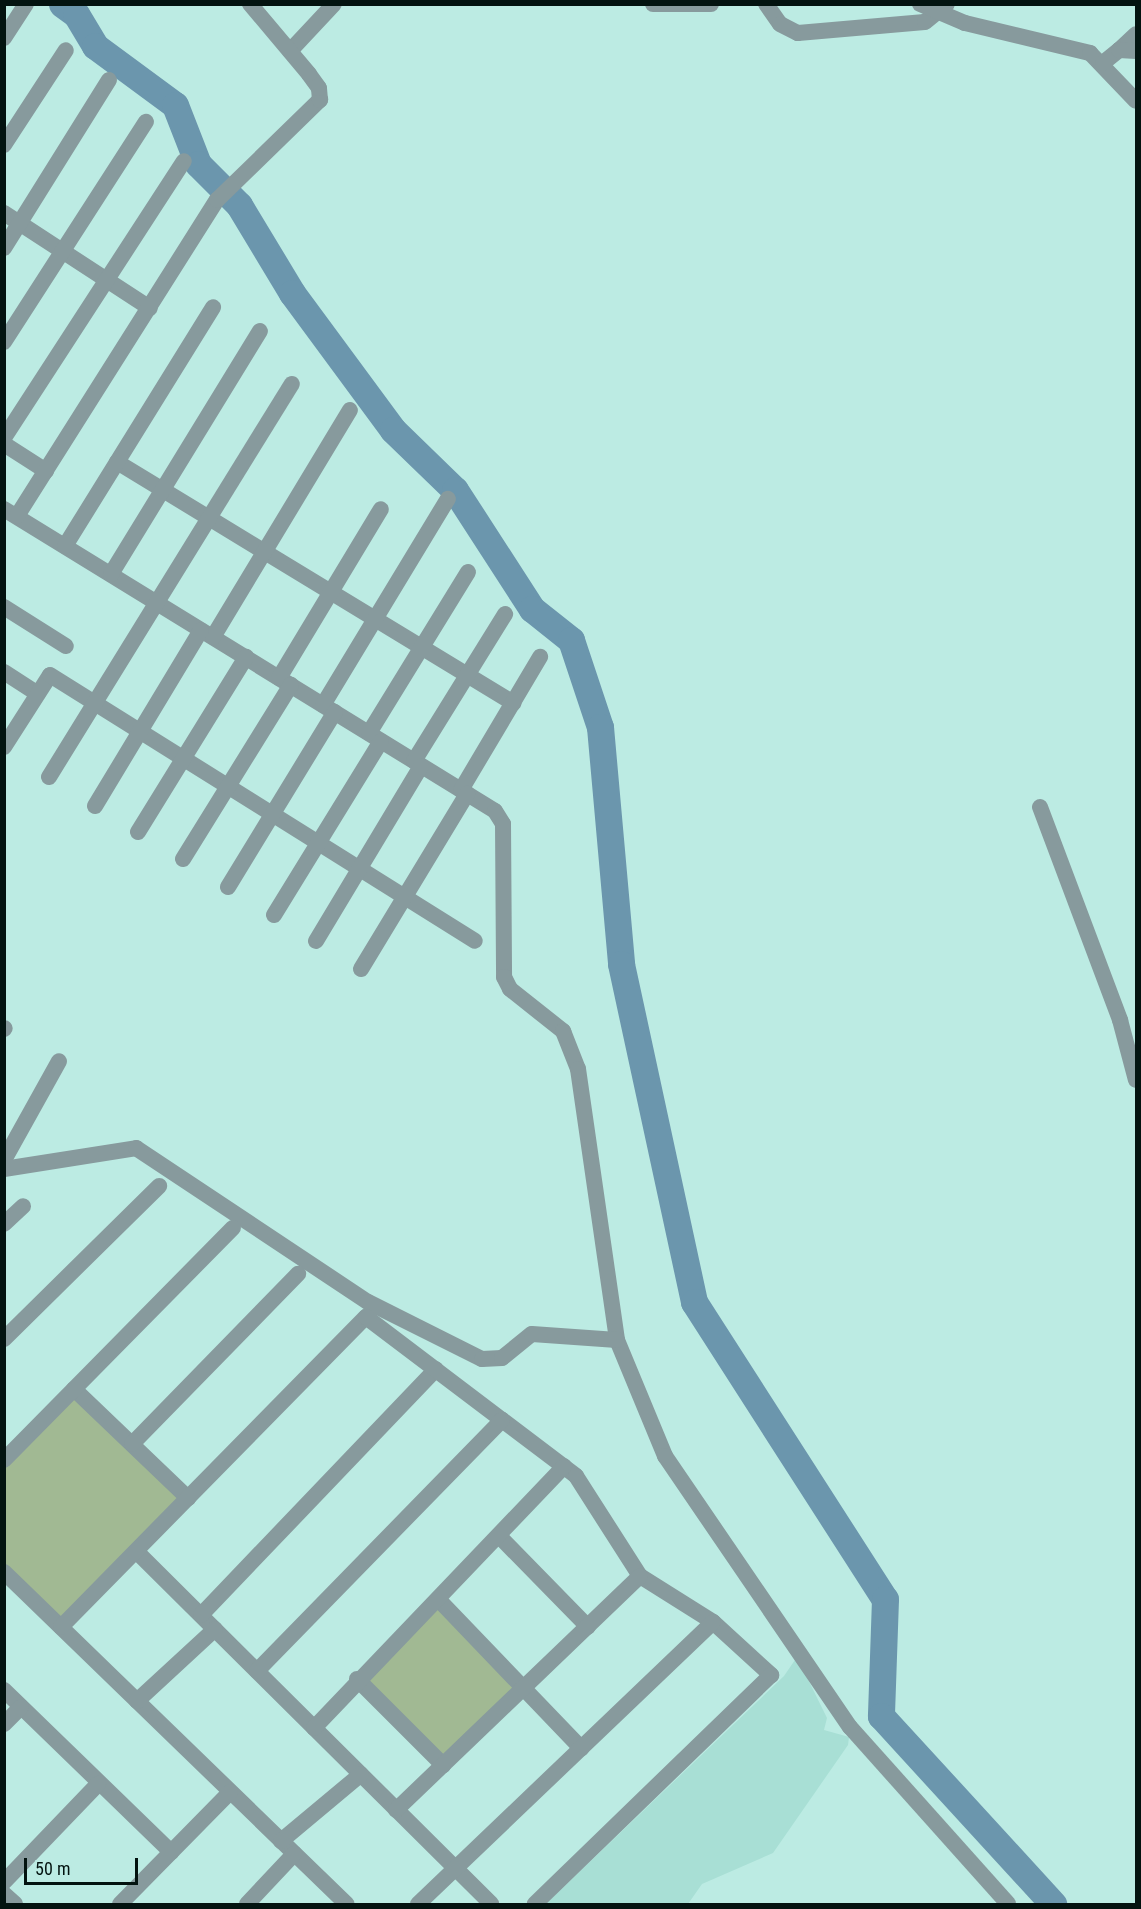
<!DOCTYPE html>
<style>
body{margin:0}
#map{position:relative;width:1141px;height:1909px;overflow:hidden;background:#bcebe3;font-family:"Roboto Condensed",sans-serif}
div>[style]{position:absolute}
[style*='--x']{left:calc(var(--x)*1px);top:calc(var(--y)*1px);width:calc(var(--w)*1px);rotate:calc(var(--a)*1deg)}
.built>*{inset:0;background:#a8dfd5}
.green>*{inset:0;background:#a1b993;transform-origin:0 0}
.river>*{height:27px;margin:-13.5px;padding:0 13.5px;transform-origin:13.5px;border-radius:13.5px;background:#6b96ad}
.street>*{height:16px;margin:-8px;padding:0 8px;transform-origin:8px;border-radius:8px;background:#879a9d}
span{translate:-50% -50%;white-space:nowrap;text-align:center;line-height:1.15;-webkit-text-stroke:4.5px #bcebe3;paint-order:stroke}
.frame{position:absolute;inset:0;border:6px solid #031310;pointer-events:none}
.scale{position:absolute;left:24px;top:1858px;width:114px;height:27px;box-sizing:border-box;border:3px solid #031310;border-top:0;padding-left:8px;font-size:18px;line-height:21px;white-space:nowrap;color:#031310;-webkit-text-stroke:4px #bcebe3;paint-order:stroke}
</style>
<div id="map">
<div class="built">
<i style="clip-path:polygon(797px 1657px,827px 1718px,824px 1730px,849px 1737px,848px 1745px,773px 1853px,702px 1884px,688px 1904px,546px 1904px,784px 1676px)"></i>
</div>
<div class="green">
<i style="clip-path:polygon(74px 1389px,188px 1498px,61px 1627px,5px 1572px,4px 1460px)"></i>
<i style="left:438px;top:1599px;width:122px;height:114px;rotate:45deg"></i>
</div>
<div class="river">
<i style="--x:62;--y:4;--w:17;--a:36"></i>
<i style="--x:76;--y:14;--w:37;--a:59"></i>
<i style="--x:95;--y:46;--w:99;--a:36.4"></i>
<i style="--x:175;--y:105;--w:63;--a:68.7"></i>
<i style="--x:198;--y:164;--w:58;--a:45"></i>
<i style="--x:239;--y:205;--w:103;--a:58.9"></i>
<i style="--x:292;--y:293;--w:170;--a:53.6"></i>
<i style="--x:393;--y:430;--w:86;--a:44.1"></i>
<i style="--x:455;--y:490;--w:142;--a:57.1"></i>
<i style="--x:532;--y:609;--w:50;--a:38.5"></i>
<i style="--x:571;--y:640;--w:92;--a:71.6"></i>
<i style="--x:600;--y:727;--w:238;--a:84.9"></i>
<i style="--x:621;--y:964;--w:346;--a:77.8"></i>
<i style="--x:694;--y:1302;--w:353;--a:57.3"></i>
<i style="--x:885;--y:1599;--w:117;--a:92"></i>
<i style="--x:881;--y:1716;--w:255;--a:47.5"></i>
</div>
<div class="street">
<i style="--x:653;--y:4;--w:58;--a:0"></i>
<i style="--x:766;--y:4;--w:24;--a:55"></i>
<i style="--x:780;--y:24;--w:20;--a:27"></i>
<i style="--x:798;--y:33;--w:127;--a:-5"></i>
<i style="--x:925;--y:22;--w:28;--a:-39"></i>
<i style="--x:920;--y:4;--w:49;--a:22.9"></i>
<i style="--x:965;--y:23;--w:129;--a:13.5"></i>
<i style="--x:1090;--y:53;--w:66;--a:46.2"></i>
<i style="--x:4;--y:38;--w:40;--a:-57.1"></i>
<i style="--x:1119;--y:50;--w:23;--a:-43"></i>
<i style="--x:290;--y:51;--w:64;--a:-46.9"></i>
<i style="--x:1103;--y:63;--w:21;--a:-39"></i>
<i style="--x:1119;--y:50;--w:17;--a:3"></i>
<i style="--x:4;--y:145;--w:113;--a:-56.9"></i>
<i style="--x:4;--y:213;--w:174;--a:33.1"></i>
<i style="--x:4;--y:248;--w:198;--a:-58"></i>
<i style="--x:4;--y:342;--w:262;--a:-57.2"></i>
<i style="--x:4;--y:438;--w:330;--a:-57"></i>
<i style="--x:4;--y:444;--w:50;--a:32.7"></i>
<i style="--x:117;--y:462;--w:464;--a:31.3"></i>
<i style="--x:4;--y:509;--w:576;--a:31.59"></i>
<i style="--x:495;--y:811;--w:15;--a:58"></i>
<i style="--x:503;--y:824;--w:153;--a:89.6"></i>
<i style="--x:504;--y:977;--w:13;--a:63"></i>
<i style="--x:510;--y:989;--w:68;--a:38.4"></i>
<i style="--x:563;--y:1031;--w:41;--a:68.5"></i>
<i style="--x:578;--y:1069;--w:274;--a:81.8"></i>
<i style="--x:617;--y:1340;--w:126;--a:67.5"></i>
<i style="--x:665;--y:1456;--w:328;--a:55.7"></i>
<i style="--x:850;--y:1727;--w:237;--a:48.2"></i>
<i style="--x:17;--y:516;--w:374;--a:-57.7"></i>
<i style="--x:217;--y:200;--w:144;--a:-44.2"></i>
<i style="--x:320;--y:100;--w:12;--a:-95"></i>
<i style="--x:319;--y:88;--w:17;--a:-126"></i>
<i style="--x:309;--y:74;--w:92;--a:-130.1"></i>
<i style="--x:65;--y:546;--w:281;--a:-58.2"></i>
<i style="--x:111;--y:574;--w:285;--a:-58.5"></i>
<i style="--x:4;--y:607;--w:73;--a:32.2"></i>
<i style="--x:213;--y:637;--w:265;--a:-58.9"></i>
<i style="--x:4;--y:672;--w:40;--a:32.9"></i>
<i style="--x:279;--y:678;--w:197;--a:-58.9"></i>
<i style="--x:323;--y:705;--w:241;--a:-58.8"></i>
<i style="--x:369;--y:733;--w:189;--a:-58.4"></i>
<i style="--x:4;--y:747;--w:85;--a:-57.4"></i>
<i style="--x:50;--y:675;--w:501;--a:32.04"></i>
<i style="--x:414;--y:761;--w:173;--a:-58.2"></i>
<i style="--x:49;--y:777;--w:462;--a:-58.3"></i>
<i style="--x:461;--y:790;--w:155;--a:-59.3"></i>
<i style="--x:95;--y:806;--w:205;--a:-58.9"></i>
<i style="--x:1040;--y:807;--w:228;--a:69.4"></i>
<i style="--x:1120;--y:1020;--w:62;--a:75.1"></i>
<i style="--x:138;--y:832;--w:206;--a:-58.3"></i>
<i style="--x:183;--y:859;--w:205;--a:-58.2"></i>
<i style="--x:228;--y:887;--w:205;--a:-58.6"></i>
<i style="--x:274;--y:915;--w:204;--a:-58.4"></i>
<i style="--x:316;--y:941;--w:204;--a:-59"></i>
<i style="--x:361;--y:969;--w:205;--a:-58.8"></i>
<i style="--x:4;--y:1029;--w:1;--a:-45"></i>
<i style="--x:4;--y:1160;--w:113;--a:-60.9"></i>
<i style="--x:4;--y:1169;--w:134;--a:-9"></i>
<i style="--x:136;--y:1148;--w:278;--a:33.6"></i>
<i style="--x:368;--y:1302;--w:127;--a:26.6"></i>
<i style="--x:482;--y:1359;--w:20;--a:-3"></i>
<i style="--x:502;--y:1358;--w:38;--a:-39"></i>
<i style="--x:532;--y:1334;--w:85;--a:4"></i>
<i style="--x:4;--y:1224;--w:26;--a:-43"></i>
<i style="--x:4;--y:1339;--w:218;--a:-44.6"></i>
<i style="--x:74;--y:1389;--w:158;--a:43.7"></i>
<i style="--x:132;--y:1444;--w:238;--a:-45.7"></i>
<i style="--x:4;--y:1460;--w:326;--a:-45.4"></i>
<i style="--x:499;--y:1536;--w:127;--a:45.6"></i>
<i style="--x:137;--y:1552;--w:499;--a:44.8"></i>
<i style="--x:4;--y:1572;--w:477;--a:44.1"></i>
<i style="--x:438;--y:1599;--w:207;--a:46.2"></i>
<i style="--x:201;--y:1615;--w:340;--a:-46.3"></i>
<i style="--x:61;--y:1627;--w:435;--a:-45.5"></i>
<i style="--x:366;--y:1317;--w:263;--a:37.1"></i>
<i style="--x:576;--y:1476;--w:119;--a:57.4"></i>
<i style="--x:640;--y:1576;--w:86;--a:32.2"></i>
<i style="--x:713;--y:1622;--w:79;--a:42.4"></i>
<i style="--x:771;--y:1675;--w:329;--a:135.9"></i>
<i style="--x:257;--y:1671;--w:351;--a:-45.7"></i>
<i style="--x:357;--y:1679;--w:122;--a:45"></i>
<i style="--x:4;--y:1690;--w:233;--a:44.1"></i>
<i style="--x:137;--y:1701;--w:106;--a:-42.7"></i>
<i style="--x:4;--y:1724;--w:24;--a:-45"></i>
<i style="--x:314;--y:1728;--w:362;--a:-46.3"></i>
<i style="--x:396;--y:1810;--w:338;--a:-43.8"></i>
<i style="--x:281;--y:1841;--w:104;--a:-39.9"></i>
<i style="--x:4;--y:1882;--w:136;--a:-46.2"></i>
<i style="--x:4;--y:1894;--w:15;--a:42"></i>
<i style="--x:120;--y:1904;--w:157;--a:-45.5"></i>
<i style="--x:247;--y:1904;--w:69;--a:-46.8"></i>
<i style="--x:418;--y:1904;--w:408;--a:-43.7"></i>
</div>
<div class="frame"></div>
<div class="scale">50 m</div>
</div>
